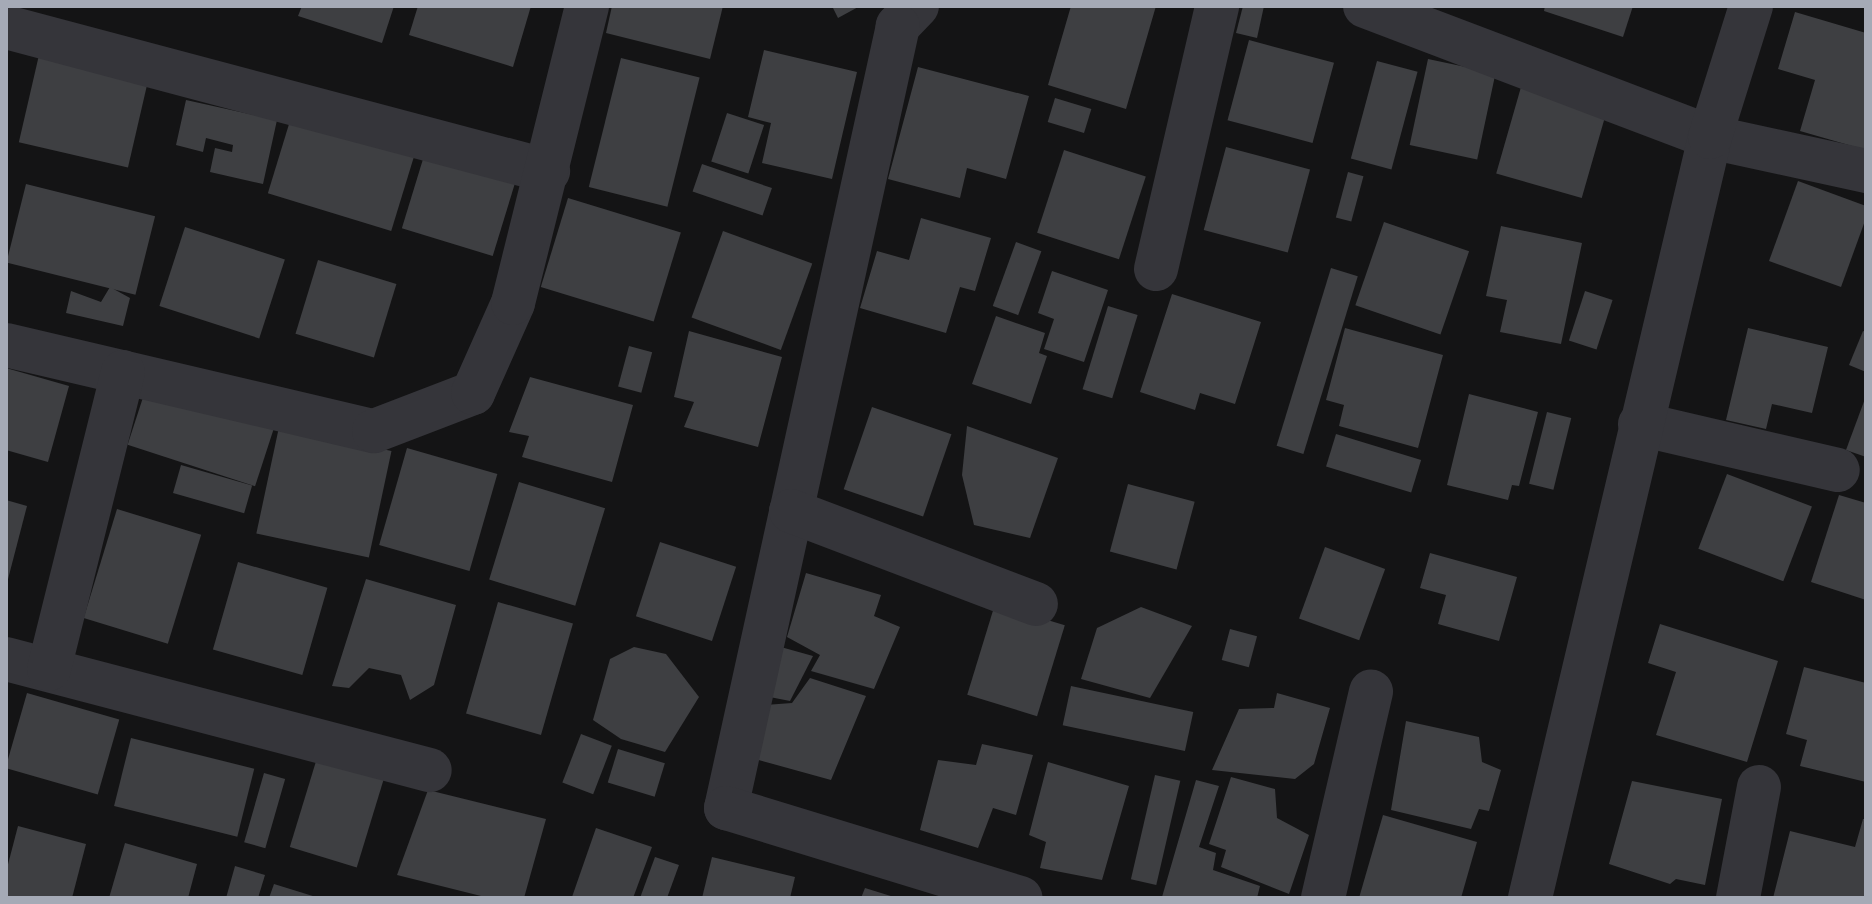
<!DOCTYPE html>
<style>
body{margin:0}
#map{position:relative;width:1872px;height:904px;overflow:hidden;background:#141415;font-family:Lato,sans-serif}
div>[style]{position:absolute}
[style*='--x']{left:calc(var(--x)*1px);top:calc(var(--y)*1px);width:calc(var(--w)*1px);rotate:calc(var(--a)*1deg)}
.building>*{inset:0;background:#3e3f42;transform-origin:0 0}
.street>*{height:44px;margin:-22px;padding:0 22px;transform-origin:22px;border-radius:22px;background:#35353a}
span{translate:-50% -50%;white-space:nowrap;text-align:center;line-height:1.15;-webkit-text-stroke:6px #0f0f10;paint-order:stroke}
.frame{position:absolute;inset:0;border:8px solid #a5aab6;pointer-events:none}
</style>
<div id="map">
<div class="building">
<i style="clip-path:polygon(302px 6px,394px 6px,382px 43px,298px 16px)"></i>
<i style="clip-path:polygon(418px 6px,531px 6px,513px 67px,409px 35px)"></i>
<i style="clip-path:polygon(612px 6px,723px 6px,710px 59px,606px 33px)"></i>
<i style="clip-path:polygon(832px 6px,860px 6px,838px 18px)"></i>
<i style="clip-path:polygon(1071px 6px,1156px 6px,1126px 109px,1048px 85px)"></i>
<i style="clip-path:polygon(1243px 6px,1264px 6px,1257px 38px,1236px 33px)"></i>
<i style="clip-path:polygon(1545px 6px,1633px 6px,1623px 37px,1544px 11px)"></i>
<i style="clip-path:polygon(1795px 12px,1866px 33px,1866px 150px,1800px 131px,1815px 80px,1778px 69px)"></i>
<i style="left:1249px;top:40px;width:88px;height:83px;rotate:15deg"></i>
<i style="left:42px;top:42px;width:112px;height:103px;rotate:13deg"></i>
<i style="clip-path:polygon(764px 50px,857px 72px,832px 179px,762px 163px,771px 123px,748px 117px)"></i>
<i style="left:621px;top:58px;width:81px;height:133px;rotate:14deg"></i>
<i style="left:1428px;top:59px;width:69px;height:88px;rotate:12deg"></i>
<i style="left:1377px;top:61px;width:42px;height:101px;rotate:15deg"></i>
<i style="clip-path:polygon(918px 67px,1029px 96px,1006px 179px,967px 168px,960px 198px,888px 179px)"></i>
<i style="left:1521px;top:87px;width:89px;height:90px;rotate:16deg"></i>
<i style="left:1055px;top:98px;width:38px;height:25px;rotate:17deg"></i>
<i style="clip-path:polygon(186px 100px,277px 120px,263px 184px,210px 172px,215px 148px,232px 152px,233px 145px,206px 138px,203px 152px,176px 145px)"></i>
<i style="left:293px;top:111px;width:129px;height:86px;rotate:17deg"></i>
<i style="left:727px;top:113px;width:39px;height:51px;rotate:18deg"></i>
<i style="left:427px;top:146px;width:95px;height:86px;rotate:17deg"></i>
<i style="left:1226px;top:147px;width:87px;height:86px;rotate:15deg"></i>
<i style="left:1064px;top:150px;width:86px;height:87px;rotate:18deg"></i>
<i style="left:702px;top:164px;width:74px;height:29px;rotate:19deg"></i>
<i style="left:1348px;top:172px;width:16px;height:47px;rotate:15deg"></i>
<i style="clip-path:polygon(1798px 181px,1866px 206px,1866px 218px,1841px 287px,1769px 261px)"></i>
<i style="left:26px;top:184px;width:133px;height:81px;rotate:14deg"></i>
<i style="left:568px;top:198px;width:118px;height:93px;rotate:17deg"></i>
<i style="clip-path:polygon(921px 218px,991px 238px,975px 291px,960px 287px,946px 333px,860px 308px,877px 251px,909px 260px)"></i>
<i style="left:1384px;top:222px;width:90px;height:88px;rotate:19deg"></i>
<i style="clip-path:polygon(1501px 226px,1582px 243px,1561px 344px,1500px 332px,1507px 300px,1486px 296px)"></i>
<i style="left:185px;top:227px;width:105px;height:83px;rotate:18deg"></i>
<i style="left:723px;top:231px;width:95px;height:92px;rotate:20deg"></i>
<i style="left:1016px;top:242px;width:27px;height:68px;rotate:20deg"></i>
<i style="left:318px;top:260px;width:82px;height:77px;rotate:17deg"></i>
<i style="left:1331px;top:268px;width:28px;height:186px;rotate:17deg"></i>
<i style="clip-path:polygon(1052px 271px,1108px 290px,1084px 362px,1044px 349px,1054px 319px,1038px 313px)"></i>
<i style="clip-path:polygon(110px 287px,130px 298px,123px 326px,66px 313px,71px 291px,101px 302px)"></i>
<i style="left:1585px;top:291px;width:29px;height:52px;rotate:18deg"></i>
<i style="clip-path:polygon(1172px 294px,1261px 322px,1235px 404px,1200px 393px,1195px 410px,1140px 392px)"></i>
<i style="left:1108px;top:306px;width:31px;height:87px;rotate:17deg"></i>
<i style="clip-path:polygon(996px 316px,1045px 333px,1039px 353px,1047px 356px,1031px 404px,972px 384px)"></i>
<i style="clip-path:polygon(1345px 328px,1443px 355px,1418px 448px,1339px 426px,1344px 405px,1326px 400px)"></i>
<i style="clip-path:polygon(1748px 328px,1828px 347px,1812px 413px,1772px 404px,1766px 429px,1726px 420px)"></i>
<i style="clip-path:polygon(689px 331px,782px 357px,758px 447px,684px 427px,694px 402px,674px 397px)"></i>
<i style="clip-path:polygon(1863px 331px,1866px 332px,1866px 372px,1849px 365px)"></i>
<i style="left:629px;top:346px;width:24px;height:42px;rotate:15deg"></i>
<i style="clip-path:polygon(6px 368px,69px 386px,48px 462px,6px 450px)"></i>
<i style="clip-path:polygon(530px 377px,633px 405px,612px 482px,522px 457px,529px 436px,509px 432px)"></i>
<i style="left:148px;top:382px;width:134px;height:66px;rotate:18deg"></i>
<i style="clip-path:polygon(1469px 394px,1538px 412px,1519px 486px,1512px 485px,1508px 500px,1447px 485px)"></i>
<i style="clip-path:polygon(1866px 396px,1866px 457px,1846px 450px)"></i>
<i style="left:872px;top:407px;width:84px;height:87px;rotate:19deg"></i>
<i style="left:1547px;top:412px;width:25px;height:74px;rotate:14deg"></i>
<i style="clip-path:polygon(967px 426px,1058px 458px,1030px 538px,974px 525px,962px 475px)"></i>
<i style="left:279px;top:427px;width:115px;height:109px;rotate:12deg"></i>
<i style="left:1336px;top:434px;width:89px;height:34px;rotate:17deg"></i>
<i style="left:407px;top:448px;width:94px;height:101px;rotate:16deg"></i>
<i style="left:181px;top:465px;width:74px;height:29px;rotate:16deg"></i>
<i style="left:1727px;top:474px;width:91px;height:80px;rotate:21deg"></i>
<i style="left:519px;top:482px;width:90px;height:102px;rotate:17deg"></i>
<i style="left:1128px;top:484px;width:69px;height:70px;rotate:15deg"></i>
<i style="clip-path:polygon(1839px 495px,1866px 503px,1866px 600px,1811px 582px)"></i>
<i style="clip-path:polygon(6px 500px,27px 506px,7px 583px,6px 583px)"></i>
<i style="left:117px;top:509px;width:88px;height:114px;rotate:17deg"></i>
<i style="left:660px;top:542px;width:80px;height:78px;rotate:18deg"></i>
<i style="left:1325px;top:547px;width:64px;height:76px;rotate:20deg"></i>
<i style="clip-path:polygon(1430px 553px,1517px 577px,1499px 641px,1438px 624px,1446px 595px,1420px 588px)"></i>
<i style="left:238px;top:562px;width:93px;height:91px;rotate:16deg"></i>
<i style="clip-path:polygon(806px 573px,881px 595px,874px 616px,900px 627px,874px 689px,811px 671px,820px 655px,787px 637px)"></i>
<i style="clip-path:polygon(366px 579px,456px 605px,434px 685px,410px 700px,401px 675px,369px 668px,349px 688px,332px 686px)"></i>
<i style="left:498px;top:602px;width:78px;height:116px;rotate:16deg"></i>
<i style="left:995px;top:604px;width:73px;height:95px;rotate:17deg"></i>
<i style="clip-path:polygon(1141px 607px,1192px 626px,1150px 698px,1081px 679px,1097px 628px)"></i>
<i style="clip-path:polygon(1660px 624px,1778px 661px,1747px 762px,1656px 735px,1676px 672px,1648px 663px)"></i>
<i style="left:1230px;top:629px;width:28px;height:32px;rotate:15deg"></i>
<i style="clip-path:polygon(770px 644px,813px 656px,790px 701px,760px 695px)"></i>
<i style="clip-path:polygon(634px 647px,666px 654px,699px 697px,665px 752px,621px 739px,593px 720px,610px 659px)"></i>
<i style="clip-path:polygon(1804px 667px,1866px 683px,1866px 782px,1800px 766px,1807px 740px,1786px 734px)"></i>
<i style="clip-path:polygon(810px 678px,866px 696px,831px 780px,755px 759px,765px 705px,792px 703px)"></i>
<i style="left:1071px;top:686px;width:125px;height:40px;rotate:12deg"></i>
<i style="left:27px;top:693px;width:96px;height:78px;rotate:16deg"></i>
<i style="clip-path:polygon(1277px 693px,1330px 708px,1314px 764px,1295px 779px,1212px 770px,1239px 709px,1274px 708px)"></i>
<i style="clip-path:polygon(1406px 721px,1479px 737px,1482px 762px,1501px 770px,1489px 811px,1479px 809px,1471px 829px,1391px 810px)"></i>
<i style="left:581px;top:734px;width:33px;height:52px;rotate:21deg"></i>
<i style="left:131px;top:738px;width:127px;height:70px;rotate:14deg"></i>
<i style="clip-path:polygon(982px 744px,1033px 755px,1016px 815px,993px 808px,978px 848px,920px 830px,938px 760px,976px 765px)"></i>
<i style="left:618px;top:749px;width:49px;height:35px;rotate:17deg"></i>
<i style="left:317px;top:758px;width:70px;height:93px;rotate:17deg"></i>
<i style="clip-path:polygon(1048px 762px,1129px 786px,1102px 880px,1040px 868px,1046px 842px,1029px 835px)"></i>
<i style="left:264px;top:773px;width:22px;height:72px;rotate:16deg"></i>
<i style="left:1155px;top:775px;width:26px;height:107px;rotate:13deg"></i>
<i style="clip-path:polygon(1231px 777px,1275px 789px,1277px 818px,1309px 835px,1289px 894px,1221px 867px,1226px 850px,1209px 844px)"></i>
<i style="clip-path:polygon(1196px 780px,1219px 786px,1199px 847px,1216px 853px,1213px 870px,1260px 886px,1257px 898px,1162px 897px)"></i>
<i style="clip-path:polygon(1632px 781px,1722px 799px,1705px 885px,1676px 879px,1670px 884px,1609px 864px)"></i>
<i style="clip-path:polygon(428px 790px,546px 819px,524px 898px,489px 898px,397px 875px)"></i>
<i style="clip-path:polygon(1383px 815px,1477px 842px,1461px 898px,1359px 898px)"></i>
<i style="clip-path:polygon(1863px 819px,1866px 819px,1866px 898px,1773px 898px,1790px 831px,1855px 847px)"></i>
<i style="clip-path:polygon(18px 826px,86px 844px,72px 898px,6px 898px,6px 872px)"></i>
<i style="clip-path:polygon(596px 828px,652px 847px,633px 898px,572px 897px)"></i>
<i style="clip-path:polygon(125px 843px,197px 864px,188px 898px,109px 898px)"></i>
<i style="clip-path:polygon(655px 857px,679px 865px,667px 898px,640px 898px)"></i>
<i style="clip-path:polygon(712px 857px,795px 877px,790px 898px,702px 898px)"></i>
<i style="clip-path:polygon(235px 866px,265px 875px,258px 898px,226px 898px)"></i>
<i style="clip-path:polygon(274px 884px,316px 897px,316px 898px,269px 898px)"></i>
<i style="clip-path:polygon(865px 888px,894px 897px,894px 898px,861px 898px)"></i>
</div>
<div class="street">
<i style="--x:917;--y:6;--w:28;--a:134"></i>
<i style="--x:898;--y:26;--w:801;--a:102.4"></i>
<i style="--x:726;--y:808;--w:308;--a:17"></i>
<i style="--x:1365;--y:6;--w:369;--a:20.8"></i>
<i style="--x:1710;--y:137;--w:160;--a:12.3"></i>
<i style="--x:6;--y:27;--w:561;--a:14.88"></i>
<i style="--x:1156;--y:269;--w:270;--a:-76.9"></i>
<i style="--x:6;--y:345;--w:378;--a:13.2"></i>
<i style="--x:374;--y:431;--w:106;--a:-21"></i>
<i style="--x:473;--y:393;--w:98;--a:-66"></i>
<i style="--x:513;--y:303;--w:306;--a:-76"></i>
<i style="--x:1640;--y:424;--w:203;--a:13.1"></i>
<i style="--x:791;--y:511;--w:262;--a:20.8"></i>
<i style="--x:6;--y:659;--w:438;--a:14.7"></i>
<i style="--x:49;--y:669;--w:306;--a:-76"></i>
<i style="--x:1323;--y:898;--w:212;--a:-76.9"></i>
<i style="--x:1530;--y:898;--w:782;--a:-76.69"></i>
<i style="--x:1710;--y:137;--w:137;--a:-72.6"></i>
<i style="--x:1738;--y:898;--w:113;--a:-79.3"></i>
</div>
<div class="frame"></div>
</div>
